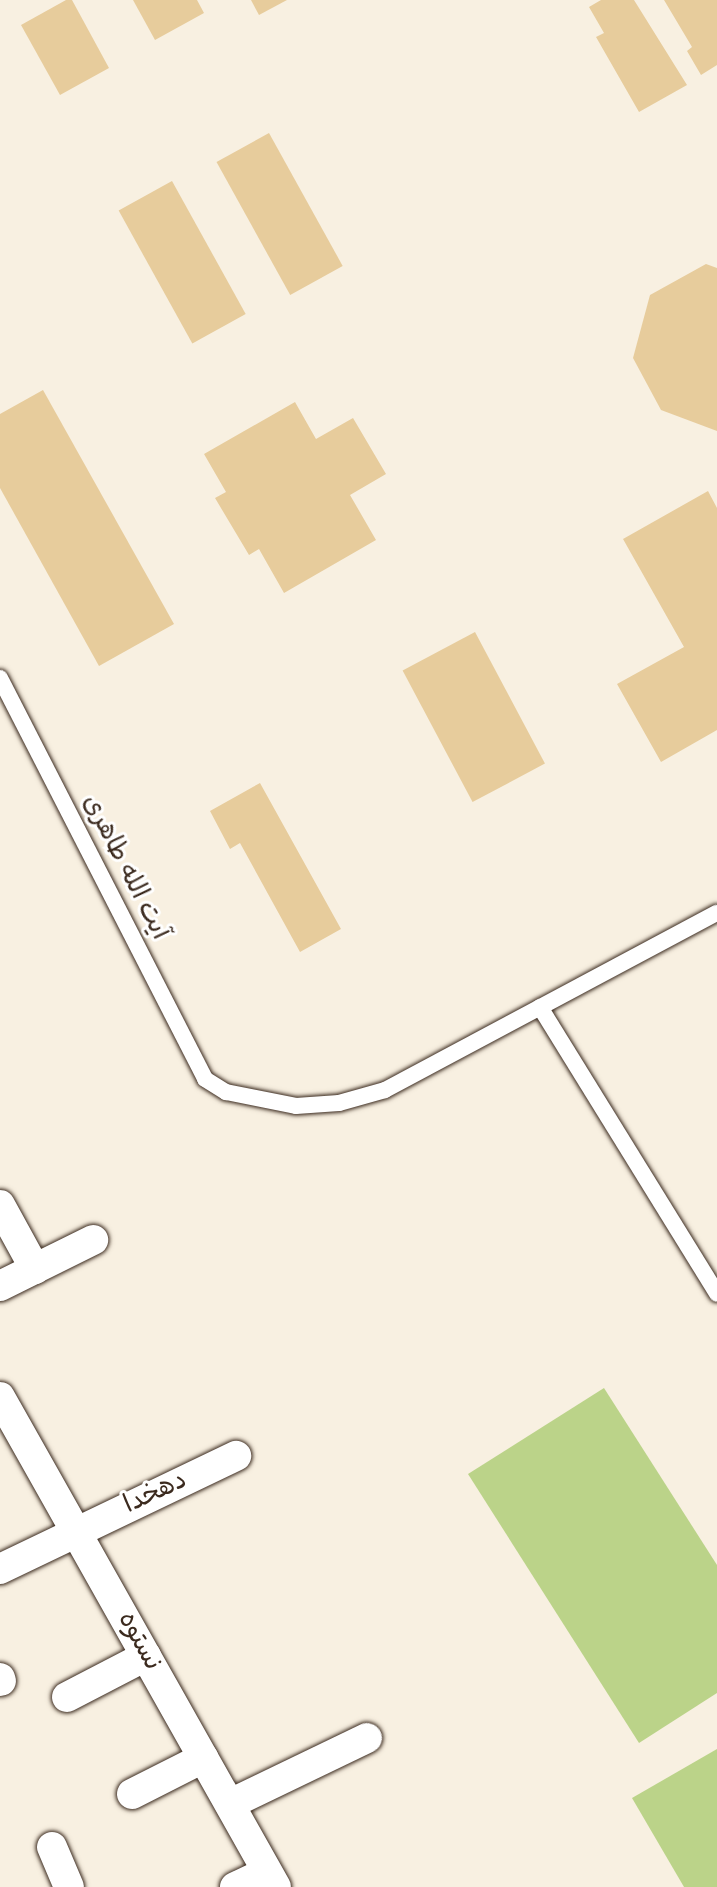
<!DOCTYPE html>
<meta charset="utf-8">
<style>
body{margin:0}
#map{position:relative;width:717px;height:1887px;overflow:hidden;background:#f8f0e1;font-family:"Indie Flower","Playpen Sans Arabic",sans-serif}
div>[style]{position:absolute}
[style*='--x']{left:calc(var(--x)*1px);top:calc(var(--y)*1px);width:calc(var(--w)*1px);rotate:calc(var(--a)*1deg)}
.green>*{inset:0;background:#bbd389}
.building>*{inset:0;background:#e7cc9c;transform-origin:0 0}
.roads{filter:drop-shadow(0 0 2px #3b2a1e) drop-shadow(0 0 2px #3b2a1e)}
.lane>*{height:16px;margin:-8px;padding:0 8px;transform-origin:8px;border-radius:8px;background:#fff}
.street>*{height:30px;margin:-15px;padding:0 15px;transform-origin:15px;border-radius:15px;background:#fff}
span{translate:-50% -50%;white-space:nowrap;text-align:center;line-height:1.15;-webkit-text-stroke:6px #fff;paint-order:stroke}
.street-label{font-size:26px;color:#3b2a1e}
</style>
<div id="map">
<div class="green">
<i style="clip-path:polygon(604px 1388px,717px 1565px,717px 1693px,639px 1743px,468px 1474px)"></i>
<i style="clip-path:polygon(717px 1749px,717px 1887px,684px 1887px,632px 1798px)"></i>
</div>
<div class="building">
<i style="clip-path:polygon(66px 0,72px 0,109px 68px,60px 95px,21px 25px)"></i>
<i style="clip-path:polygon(133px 0,197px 0,204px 13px,155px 40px)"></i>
<i style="clip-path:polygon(251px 0,287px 0,259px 15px)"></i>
<i style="clip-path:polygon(601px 0,634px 0,687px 85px,639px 112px,596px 37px,604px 33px,589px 7px)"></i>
<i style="clip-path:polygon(664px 0,717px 0,717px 65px,701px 75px,687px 51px,692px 47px)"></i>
<i style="left:269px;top:133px;width:152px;height:60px;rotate:61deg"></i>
<i style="left:172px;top:181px;width:152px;height:61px;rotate:61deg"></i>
<i style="clip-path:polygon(706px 264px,717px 268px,717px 431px,661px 410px,633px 358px,650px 295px)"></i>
<i style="clip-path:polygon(43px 390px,174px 624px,99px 666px,0 488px,0 414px)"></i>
<i style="clip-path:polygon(295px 402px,316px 439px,353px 418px,386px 474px,350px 495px,376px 540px,284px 593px,259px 549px,249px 555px,215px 498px,226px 492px,204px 454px)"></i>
<i style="clip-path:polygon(708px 491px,717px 508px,717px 730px,661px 762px,617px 684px,684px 647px,623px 539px)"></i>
<i style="left:475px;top:632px;width:149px;height:82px;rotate:62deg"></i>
<i style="clip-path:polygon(260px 783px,341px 929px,300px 952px,240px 843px,230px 849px,210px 811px)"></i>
</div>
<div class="roads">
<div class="lane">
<i style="--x:0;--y:678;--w:450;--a:62.9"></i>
<i style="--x:205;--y:1079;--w:25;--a:32"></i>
<i style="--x:226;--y:1092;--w:71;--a:11.3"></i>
<i style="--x:296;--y:1106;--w:43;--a:-4"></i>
<i style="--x:339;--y:1103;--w:48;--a:-15.8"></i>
<i style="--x:385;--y:1090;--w:376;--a:-28.1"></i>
<i style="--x:540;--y:1007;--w:337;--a:58.3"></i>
</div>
<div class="street">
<i style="--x:0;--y:1205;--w:73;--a:61.3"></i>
<i style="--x:0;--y:1286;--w:104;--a:-26.3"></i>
<i style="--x:0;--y:1397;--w:562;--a:60.61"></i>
<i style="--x:0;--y:1569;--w:262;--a:-25.6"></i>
<i style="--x:0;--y:1678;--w:3;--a:72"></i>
<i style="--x:67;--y:1697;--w:89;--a:-27.4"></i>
<i style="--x:132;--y:1794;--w:80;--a:-26.9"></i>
<i style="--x:230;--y:1804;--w:152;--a:-25.7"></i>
<i style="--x:52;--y:1847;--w:43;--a:67"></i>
<i style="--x:235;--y:1887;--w:35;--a:-25"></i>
</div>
</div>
<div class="street-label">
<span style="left:124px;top:868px;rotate:63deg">آیت الله طاهری</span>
<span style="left:156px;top:1494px;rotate:-25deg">دهخدا</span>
<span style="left:138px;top:1642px;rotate:61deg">نستوه</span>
</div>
</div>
